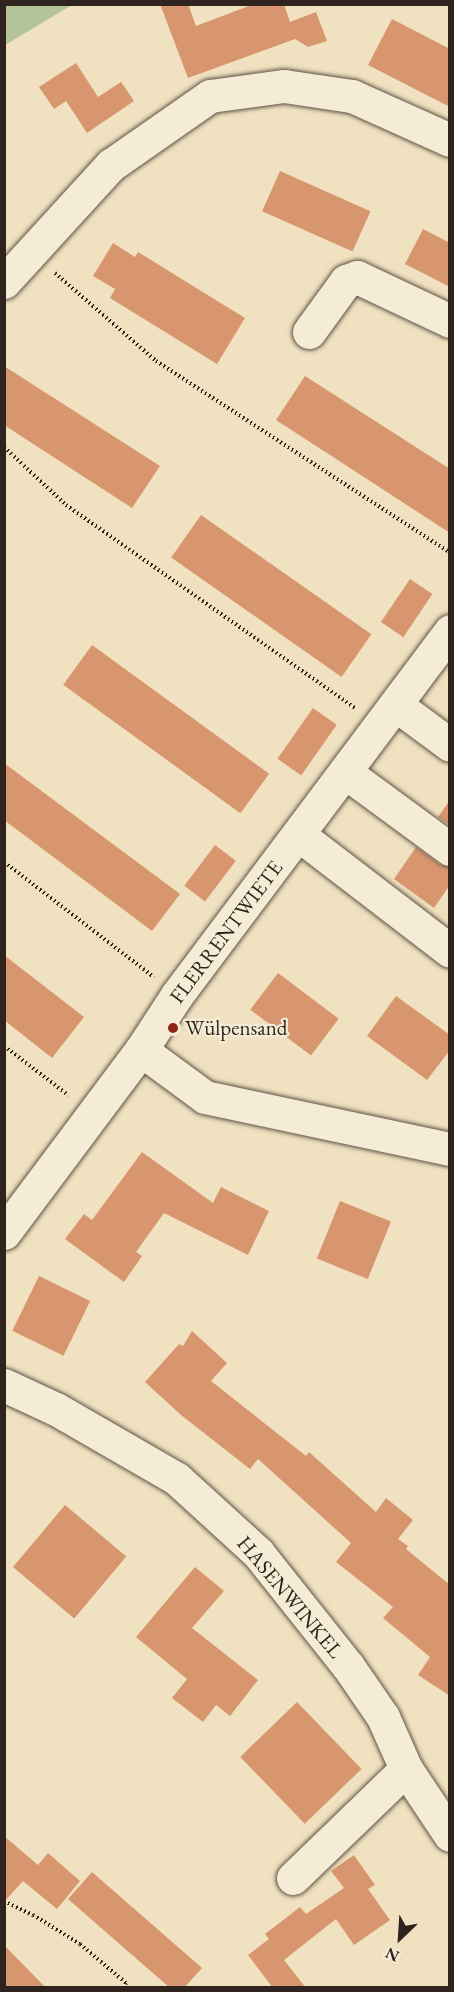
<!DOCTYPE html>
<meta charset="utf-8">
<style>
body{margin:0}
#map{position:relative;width:454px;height:1992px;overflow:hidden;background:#f0e2c0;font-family:"EB Garamond",serif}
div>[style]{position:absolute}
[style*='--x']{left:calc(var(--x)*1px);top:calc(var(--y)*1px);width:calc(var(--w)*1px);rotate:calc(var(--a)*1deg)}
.green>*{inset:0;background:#b2c498}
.building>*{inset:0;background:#d8966f;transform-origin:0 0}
.path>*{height:4px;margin-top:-2px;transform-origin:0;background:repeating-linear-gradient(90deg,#2f231d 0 1.5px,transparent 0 4.5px)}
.roads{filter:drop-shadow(0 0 2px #5f5346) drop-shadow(0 0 2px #5f5346)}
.minor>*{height:33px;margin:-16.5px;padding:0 16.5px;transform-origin:16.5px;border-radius:16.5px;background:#f5ecd6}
.dots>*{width:16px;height:16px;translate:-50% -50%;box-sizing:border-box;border:3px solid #f5ecd6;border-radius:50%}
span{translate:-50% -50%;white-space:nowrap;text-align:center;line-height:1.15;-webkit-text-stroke:4.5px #f5ecd6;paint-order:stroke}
.street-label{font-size:21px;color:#2f231d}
.poi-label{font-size:21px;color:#2f231d}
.left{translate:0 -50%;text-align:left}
.frame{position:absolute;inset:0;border:6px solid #2f231d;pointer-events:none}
.north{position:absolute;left:370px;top:1908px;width:60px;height:60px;-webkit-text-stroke:4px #f5ecd6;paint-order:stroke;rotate:205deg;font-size:16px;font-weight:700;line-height:24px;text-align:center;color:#2f231d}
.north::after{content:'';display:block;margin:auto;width:21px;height:27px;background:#2f231d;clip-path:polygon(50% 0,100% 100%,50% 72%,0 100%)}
</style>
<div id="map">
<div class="green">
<i style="clip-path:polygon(5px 4px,72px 4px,72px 5px,5px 45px)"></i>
</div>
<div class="building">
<i style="clip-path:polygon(160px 4px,188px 4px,196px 26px,254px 4px,284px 4px,290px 22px,316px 12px,327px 41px,308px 47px,295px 39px,188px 78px)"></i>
<i style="clip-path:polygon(392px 19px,450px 49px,450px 107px,368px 65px)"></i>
<i style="clip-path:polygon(76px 63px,98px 97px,121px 82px,134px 101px,87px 133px,66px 101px,54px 109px,39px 87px)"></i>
<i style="left:280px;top:171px;width:99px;height:44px;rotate:24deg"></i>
<i style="clip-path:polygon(423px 229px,450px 243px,450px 287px,405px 264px)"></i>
<i style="clip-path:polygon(113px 243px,135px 257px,138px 252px,245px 318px,217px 364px,110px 298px,115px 289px,93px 276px)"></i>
<i style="clip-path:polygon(4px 366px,160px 466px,132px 508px,4px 425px)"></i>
<i style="clip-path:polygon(305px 376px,450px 469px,450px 533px,276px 420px)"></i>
<i style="left:201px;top:515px;width:208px;height:52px;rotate:35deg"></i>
<i style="left:410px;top:579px;width:27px;height:52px;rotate:34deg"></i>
<i style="left:92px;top:645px;width:219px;height:49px;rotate:36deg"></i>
<i style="left:313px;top:708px;width:29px;height:62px;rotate:35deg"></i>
<i style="clip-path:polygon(4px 763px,180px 894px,152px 931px,4px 820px)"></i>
<i style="clip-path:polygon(450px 800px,450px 825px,438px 817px)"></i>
<i style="left:215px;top:845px;width:26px;height:51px;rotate:37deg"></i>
<i style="clip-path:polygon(416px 847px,439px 864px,450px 867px,450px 885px,434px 908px,394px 879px)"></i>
<i style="clip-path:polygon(4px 955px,84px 1017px,52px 1058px,4px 1020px)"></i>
<i style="left:278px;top:973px;width:76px;height:46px;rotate:37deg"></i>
<i style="clip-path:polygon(396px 996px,450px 1035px,450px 1050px,427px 1080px,367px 1036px)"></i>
<i style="clip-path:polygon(142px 1152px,213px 1203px,221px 1187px,269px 1211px,248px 1255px,164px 1213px,136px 1252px,142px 1256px,124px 1282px,65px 1239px,84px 1214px,92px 1220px)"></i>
<i style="left:340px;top:1201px;width:55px;height:62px;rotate:22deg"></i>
<i style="left:39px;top:1276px;width:57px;height:61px;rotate:26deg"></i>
<i style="clip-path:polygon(192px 1331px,227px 1363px,211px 1381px,306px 1456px,309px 1452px,376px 1512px,386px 1498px,413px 1520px,398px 1539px,408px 1546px,406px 1549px,450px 1585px,450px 1696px,418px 1675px,430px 1657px,383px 1618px,393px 1607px,336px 1562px,351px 1543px,258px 1459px,250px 1469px,181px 1415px,145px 1382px,179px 1344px,183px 1346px)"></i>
<i style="left:65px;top:1505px;width:80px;height:81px;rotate:40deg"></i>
<i style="clip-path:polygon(195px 1567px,224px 1591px,192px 1628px,258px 1680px,230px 1716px,216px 1705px,203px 1722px,172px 1698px,187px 1679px,136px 1637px)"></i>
<i style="left:297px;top:1702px;width:93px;height:79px;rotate:46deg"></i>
<i style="clip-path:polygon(4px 1836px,38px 1865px,48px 1853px,80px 1881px,57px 1909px,23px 1881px,4px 1902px)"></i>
<i style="clip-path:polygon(354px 1855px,375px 1885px,368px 1889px,390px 1920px,354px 1945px,336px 1919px,284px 1960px,306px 1988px,273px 1988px,248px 1955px,269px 1939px,265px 1934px,300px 1907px,306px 1914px,344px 1888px,331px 1871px)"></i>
<i style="clip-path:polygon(92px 1872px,202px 1968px,184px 1988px,170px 1988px,68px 1899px)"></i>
<i style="clip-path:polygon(4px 1945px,46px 1988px,4px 1988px)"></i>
</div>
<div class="path">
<i style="--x:55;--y:273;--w:134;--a:41.1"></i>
<i style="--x:156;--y:361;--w:351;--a:33.1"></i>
<i style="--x:4;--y:447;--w:85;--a:43.1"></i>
<i style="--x:66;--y:505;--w:353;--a:35.1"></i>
<i style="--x:4;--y:862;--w:189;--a:37.5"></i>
<i style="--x:4;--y:1046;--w:81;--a:37.4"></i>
<i style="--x:4;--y:1901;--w:32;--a:26"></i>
<i style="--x:33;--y:1915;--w:55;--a:31.7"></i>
<i style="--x:80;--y:1944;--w:60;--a:40.3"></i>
<i style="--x:126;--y:1983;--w:6;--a:121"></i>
</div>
<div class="roads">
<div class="minor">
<i style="--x:4;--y:282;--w:159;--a:-47.6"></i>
<i style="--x:111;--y:165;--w:121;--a:-34.9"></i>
<i style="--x:210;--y:96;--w:75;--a:-7.7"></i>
<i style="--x:284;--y:86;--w:69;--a:8.4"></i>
<i style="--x:352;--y:96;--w:107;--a:24.2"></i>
<i style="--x:309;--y:332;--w:63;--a:-54"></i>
<i style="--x:346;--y:281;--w:12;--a:-20"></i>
<i style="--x:357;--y:277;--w:103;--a:25.3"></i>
<i style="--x:396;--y:705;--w:67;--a:36.5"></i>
<i style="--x:345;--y:772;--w:130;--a:36.3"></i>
<i style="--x:299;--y:835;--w:190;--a:37.5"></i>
<i style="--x:141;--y:1050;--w:79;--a:36.3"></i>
<i style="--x:205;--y:1097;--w:250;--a:12"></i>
<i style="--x:4;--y:1233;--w:229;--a:-53.2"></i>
<i style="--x:141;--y:1050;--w:66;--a:-56.8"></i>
<i style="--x:177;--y:995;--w:455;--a:-53.1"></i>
<i style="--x:4;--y:1385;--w:57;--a:24.8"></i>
<i style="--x:56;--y:1409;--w:140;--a:30"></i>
<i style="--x:177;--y:1479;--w:110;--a:42.4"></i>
<i style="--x:258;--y:1553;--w:144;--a:51.5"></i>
<i style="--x:348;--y:1666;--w:62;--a:55.5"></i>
<i style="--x:383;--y:1717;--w:57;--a:66.1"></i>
<i style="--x:406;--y:1769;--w:79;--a:56.3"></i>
<i style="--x:293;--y:1878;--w:157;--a:-44"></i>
</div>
</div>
<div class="dots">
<i style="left:173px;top:1028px;background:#8f2418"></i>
</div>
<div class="street-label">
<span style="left:226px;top:932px;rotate:-53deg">FLERRENTWIETE</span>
<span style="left:290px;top:1597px;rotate:50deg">HASENWINKEL</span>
</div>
<div class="poi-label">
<span class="left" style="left:185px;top:1028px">Wülpensand</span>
</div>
<div class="frame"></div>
<div class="north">N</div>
</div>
